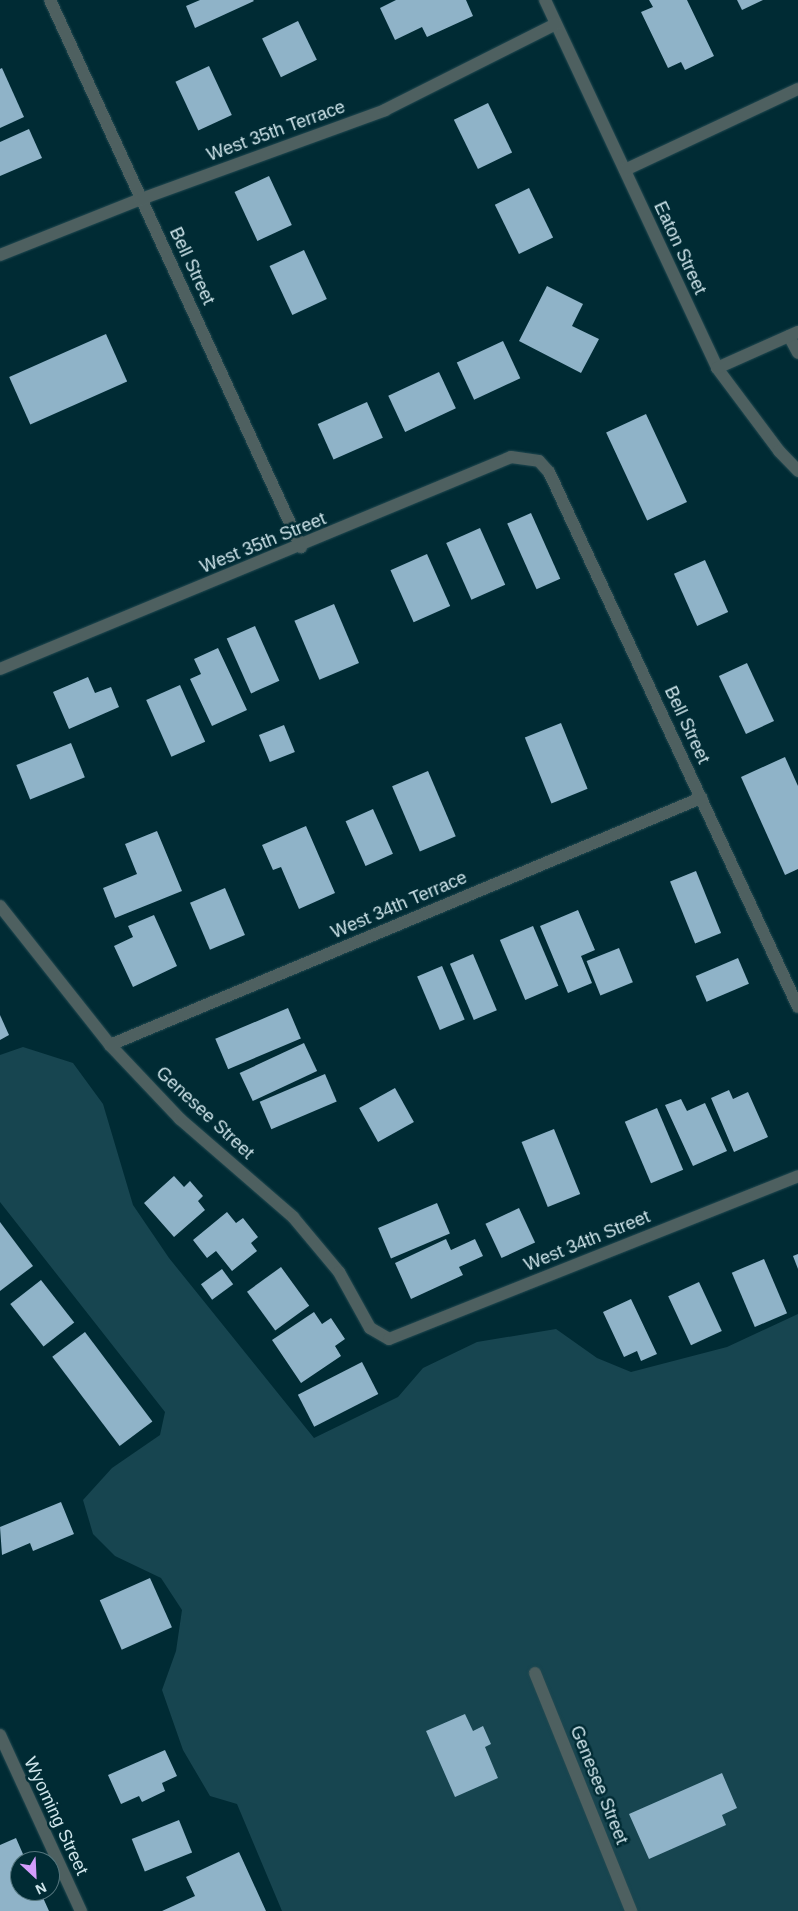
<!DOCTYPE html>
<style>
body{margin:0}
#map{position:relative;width:798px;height:1911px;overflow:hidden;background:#002b34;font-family:Arial,sans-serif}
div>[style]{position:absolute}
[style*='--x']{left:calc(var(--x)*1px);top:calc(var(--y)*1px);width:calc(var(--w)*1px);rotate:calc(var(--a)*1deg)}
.green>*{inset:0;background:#174550}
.building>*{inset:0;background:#8fb3c8;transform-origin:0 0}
.roads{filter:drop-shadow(0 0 1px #214951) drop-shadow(0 0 1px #214951)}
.minor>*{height:12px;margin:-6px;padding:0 6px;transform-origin:6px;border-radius:6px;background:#4e6060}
span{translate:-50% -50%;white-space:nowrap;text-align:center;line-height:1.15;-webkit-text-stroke:5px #002b34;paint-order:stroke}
.street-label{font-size:18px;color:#cfe5eb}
.north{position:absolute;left:10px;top:1851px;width:50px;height:50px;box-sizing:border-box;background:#002b34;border:1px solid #53757d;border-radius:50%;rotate:155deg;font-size:14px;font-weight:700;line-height:20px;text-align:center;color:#cfe5eb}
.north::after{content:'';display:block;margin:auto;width:18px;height:22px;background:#d39cfc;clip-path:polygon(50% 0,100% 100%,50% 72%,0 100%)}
</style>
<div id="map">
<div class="green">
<i style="clip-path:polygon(23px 1047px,73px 1063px,103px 1104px,133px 1205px,169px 1258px,314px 1438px,398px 1397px,423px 1368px,477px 1342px,556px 1329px,597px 1358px,631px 1372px,727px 1347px,798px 1314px,798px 1911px,282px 1911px,237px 1804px,210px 1796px,183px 1750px,162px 1690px,176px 1651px,182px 1610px,161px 1578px,115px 1556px,93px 1534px,83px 1500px,112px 1468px,160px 1435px,165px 1412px,0 1202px,0 1055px)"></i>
</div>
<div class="building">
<i style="clip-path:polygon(200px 0,253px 0,254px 1px,195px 28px,186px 6px)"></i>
<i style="clip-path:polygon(396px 0,466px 0,473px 16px,427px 37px,422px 27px,395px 40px,380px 8px)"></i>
<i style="clip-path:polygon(649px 0,687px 0,714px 56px,685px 70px,681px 62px,668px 68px,641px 12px,653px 7px)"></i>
<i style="clip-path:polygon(737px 0,763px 0,742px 10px)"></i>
<i style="left:298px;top:21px;width:43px;height:40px;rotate:64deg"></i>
<i style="left:209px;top:66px;width:54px;height:37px;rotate:65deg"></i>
<i style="clip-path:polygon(2px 68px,24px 117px,0 128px,0 69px)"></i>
<i style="left:488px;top:103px;width:55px;height:38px;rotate:64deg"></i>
<i style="clip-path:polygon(29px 129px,42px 158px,0 176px,0 142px)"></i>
<i style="left:269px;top:176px;width:54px;height:38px;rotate:65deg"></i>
<i style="left:529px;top:188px;width:55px;height:38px;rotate:64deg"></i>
<i style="left:304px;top:250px;width:54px;height:38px;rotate:65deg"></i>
<i style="clip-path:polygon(547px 286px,583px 304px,572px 326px,599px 339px,581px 373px,519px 341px)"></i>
<i style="left:106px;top:334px;width:52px;height:106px;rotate:66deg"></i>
<i style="left:503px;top:341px;width:41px;height:51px;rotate:65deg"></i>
<i style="left:439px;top:372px;width:40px;height:56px;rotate:65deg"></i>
<i style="left:367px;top:402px;width:39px;height:54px;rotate:66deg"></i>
<i style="left:646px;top:414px;width:97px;height:44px;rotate:65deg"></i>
<i style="left:531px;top:513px;width:72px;height:26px;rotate:66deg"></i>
<i style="left:480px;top:528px;width:62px;height:37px;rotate:66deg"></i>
<i style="left:427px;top:554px;width:57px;height:40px;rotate:66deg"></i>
<i style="left:705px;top:560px;width:57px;height:34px;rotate:66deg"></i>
<i style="left:334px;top:604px;width:64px;height:43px;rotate:67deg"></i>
<i style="left:255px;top:626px;width:60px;height:31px;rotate:66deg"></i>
<i style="clip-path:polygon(218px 648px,247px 710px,212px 726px,190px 679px,201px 674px,194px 659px)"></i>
<i style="left:747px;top:663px;width:64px;height:31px;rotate:65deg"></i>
<i style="clip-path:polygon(88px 677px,95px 693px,111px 687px,119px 707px,69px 729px,53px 692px)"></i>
<i style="left:180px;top:685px;width:62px;height:37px;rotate:66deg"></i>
<i style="left:561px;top:723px;width:71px;height:39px;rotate:68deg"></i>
<i style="left:284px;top:725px;width:29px;height:27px;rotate:68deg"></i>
<i style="left:71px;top:743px;width:37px;height:59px;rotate:68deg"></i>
<i style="clip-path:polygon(785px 757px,798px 786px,798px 869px,785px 875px,741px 777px)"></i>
<i style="left:428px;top:771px;width:71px;height:39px;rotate:67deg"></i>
<i style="left:373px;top:809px;width:49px;height:30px;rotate:66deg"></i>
<i style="clip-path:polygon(306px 826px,335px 893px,299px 909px,281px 867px,273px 870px,262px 845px)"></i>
<i style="clip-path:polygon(157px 831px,182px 891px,115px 918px,103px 888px,137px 874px,125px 844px)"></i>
<i style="left:696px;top:871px;width:67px;height:28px;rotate:68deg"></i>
<i style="left:225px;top:888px;width:51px;height:38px;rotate:67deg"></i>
<i style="clip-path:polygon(578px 910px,595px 950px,581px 956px,592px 983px,568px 993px,540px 926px)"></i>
<i style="clip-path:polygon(154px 915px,177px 966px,133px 987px,114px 946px,133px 937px,128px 926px)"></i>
<i style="left:533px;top:926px;width:65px;height:36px;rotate:67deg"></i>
<i style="left:619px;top:948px;width:37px;height:35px;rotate:68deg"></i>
<i style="left:473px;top:954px;width:61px;height:25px;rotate:67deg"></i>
<i style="left:738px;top:958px;width:28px;height:46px;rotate:67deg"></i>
<i style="left:442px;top:966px;width:58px;height:27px;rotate:67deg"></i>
<i style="left:288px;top:1008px;width:33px;height:79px;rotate:67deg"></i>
<i style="clip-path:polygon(0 1015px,9px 1035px,0 1040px)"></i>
<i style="left:304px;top:1043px;width:31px;height:71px;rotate:65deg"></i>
<i style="left:325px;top:1074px;width:30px;height:71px;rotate:67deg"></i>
<i style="left:395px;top:1088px;width:39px;height:41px;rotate:61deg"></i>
<i style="clip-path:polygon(729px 1090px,733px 1099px,748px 1092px,768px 1137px,734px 1152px,711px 1098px)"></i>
<i style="clip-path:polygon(681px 1099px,687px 1111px,705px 1103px,727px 1151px,693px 1166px,665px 1105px)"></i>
<i style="left:657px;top:1108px;width:67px;height:35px;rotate:67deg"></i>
<i style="left:554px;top:1129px;width:70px;height:35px;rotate:68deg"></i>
<i style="clip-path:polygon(174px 1176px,184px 1187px,190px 1181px,203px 1196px,198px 1201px,205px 1210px,174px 1237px,144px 1203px)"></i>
<i style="left:437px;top:1203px;width:33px;height:64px;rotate:67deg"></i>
<i style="left:519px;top:1208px;width:38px;height:37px;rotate:65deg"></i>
<i style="clip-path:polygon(227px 1212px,236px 1223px,243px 1218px,258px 1237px,251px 1243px,257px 1251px,232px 1271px,216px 1251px,207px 1258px,193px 1240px)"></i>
<i style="clip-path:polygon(0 1222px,33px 1266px,0 1291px)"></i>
<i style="clip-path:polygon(446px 1239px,451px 1250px,475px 1239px,483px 1256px,459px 1267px,463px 1275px,411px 1299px,395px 1263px)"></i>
<i style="clip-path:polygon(798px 1254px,798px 1269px,793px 1256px)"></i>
<i style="left:764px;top:1259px;width:59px;height:35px;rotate:67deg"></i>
<i style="left:281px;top:1267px;width:48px;height:42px;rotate:54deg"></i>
<i style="left:222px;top:1269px;width:19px;height:26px;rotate:54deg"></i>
<i style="left:41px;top:1280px;width:54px;height:39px;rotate:52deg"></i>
<i style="left:699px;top:1282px;width:54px;height:34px;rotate:65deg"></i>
<i style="clip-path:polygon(631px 1299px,657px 1354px,641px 1361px,637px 1351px,624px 1357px,603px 1312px)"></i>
<i style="clip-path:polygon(314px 1312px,322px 1324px,331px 1318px,345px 1339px,335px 1346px,341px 1356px,301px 1383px,272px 1340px)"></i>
<i style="left:85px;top:1332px;width:112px;height:41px;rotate:53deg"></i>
<i style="left:362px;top:1362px;width:36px;height:72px;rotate:63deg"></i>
<i style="clip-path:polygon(61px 1502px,74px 1534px,33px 1551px,30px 1543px,2px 1555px,0 1527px)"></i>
<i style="left:150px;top:1578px;width:54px;height:55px;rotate:66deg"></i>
<i style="clip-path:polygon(465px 1714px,473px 1731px,483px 1726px,491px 1744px,485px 1747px,498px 1778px,455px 1797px,426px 1731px)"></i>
<i style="clip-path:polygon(165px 1750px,177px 1776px,162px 1783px,165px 1791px,142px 1802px,139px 1796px,121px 1804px,108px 1775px)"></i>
<i style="clip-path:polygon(722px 1773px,737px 1808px,722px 1815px,726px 1825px,649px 1859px,629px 1814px)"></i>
<i style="left:179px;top:1820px;width:35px;height:51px;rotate:68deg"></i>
<i style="clip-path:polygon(16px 1838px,26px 1861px,20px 1861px,20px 1891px,40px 1891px,49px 1911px,0 1911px,0 1845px)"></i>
<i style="clip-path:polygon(239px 1852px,266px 1911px,162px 1911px,195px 1896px,186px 1877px)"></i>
</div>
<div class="roads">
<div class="minor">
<i style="--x:50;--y:0;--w:602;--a:65.35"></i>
<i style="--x:545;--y:0;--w:406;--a:64.9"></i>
<i style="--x:717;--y:368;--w:104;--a:53.2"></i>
<i style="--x:779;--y:451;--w:28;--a:46"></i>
<i style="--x:625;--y:170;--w:191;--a:-25.1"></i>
<i style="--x:0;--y:255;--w:152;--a:-21.7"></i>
<i style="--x:141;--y:199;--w:260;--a:-20"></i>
<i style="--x:385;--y:110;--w:191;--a:-26.7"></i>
<i style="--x:789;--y:336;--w:19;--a:62"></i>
<i style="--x:717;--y:368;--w:89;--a:-24"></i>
<i style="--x:0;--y:669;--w:553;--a:-22.53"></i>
<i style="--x:511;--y:457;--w:28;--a:8"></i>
<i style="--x:539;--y:461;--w:15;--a:48"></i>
<i style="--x:549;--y:472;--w:590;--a:65.04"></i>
<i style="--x:0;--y:906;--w:177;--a:51.6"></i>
<i style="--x:110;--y:1045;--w:102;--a:46.6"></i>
<i style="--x:180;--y:1119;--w:150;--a:40.9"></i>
<i style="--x:293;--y:1217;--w:72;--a:50.1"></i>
<i style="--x:339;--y:1272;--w:64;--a:61"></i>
<i style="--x:370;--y:1328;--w:22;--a:30"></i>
<i style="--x:389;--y:1339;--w:440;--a:-21.7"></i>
<i style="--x:110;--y:1045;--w:641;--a:-22.68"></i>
<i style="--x:535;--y:1673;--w:257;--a:68"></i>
<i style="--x:0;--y:1735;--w:194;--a:65.3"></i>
</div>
</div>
<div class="street-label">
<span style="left:276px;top:131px;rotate:-20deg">West 35th Terrace</span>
<span style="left:680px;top:248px;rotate:65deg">Eaton Street</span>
<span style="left:192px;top:266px;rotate:65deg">Bell Street</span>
<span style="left:263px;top:543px;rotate:-22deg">West 35th Street</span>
<span style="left:687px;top:725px;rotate:65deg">Bell Street</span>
<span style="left:399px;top:905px;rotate:-23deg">West 34th Terrace</span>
<span style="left:205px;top:1113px;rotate:43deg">Genesee Street</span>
<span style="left:587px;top:1241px;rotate:-22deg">West 34th Street</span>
<span style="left:599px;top:1785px;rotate:68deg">Genesee Street</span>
<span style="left:56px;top:1816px;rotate:65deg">Wyoming Street</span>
</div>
<div class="north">N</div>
</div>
